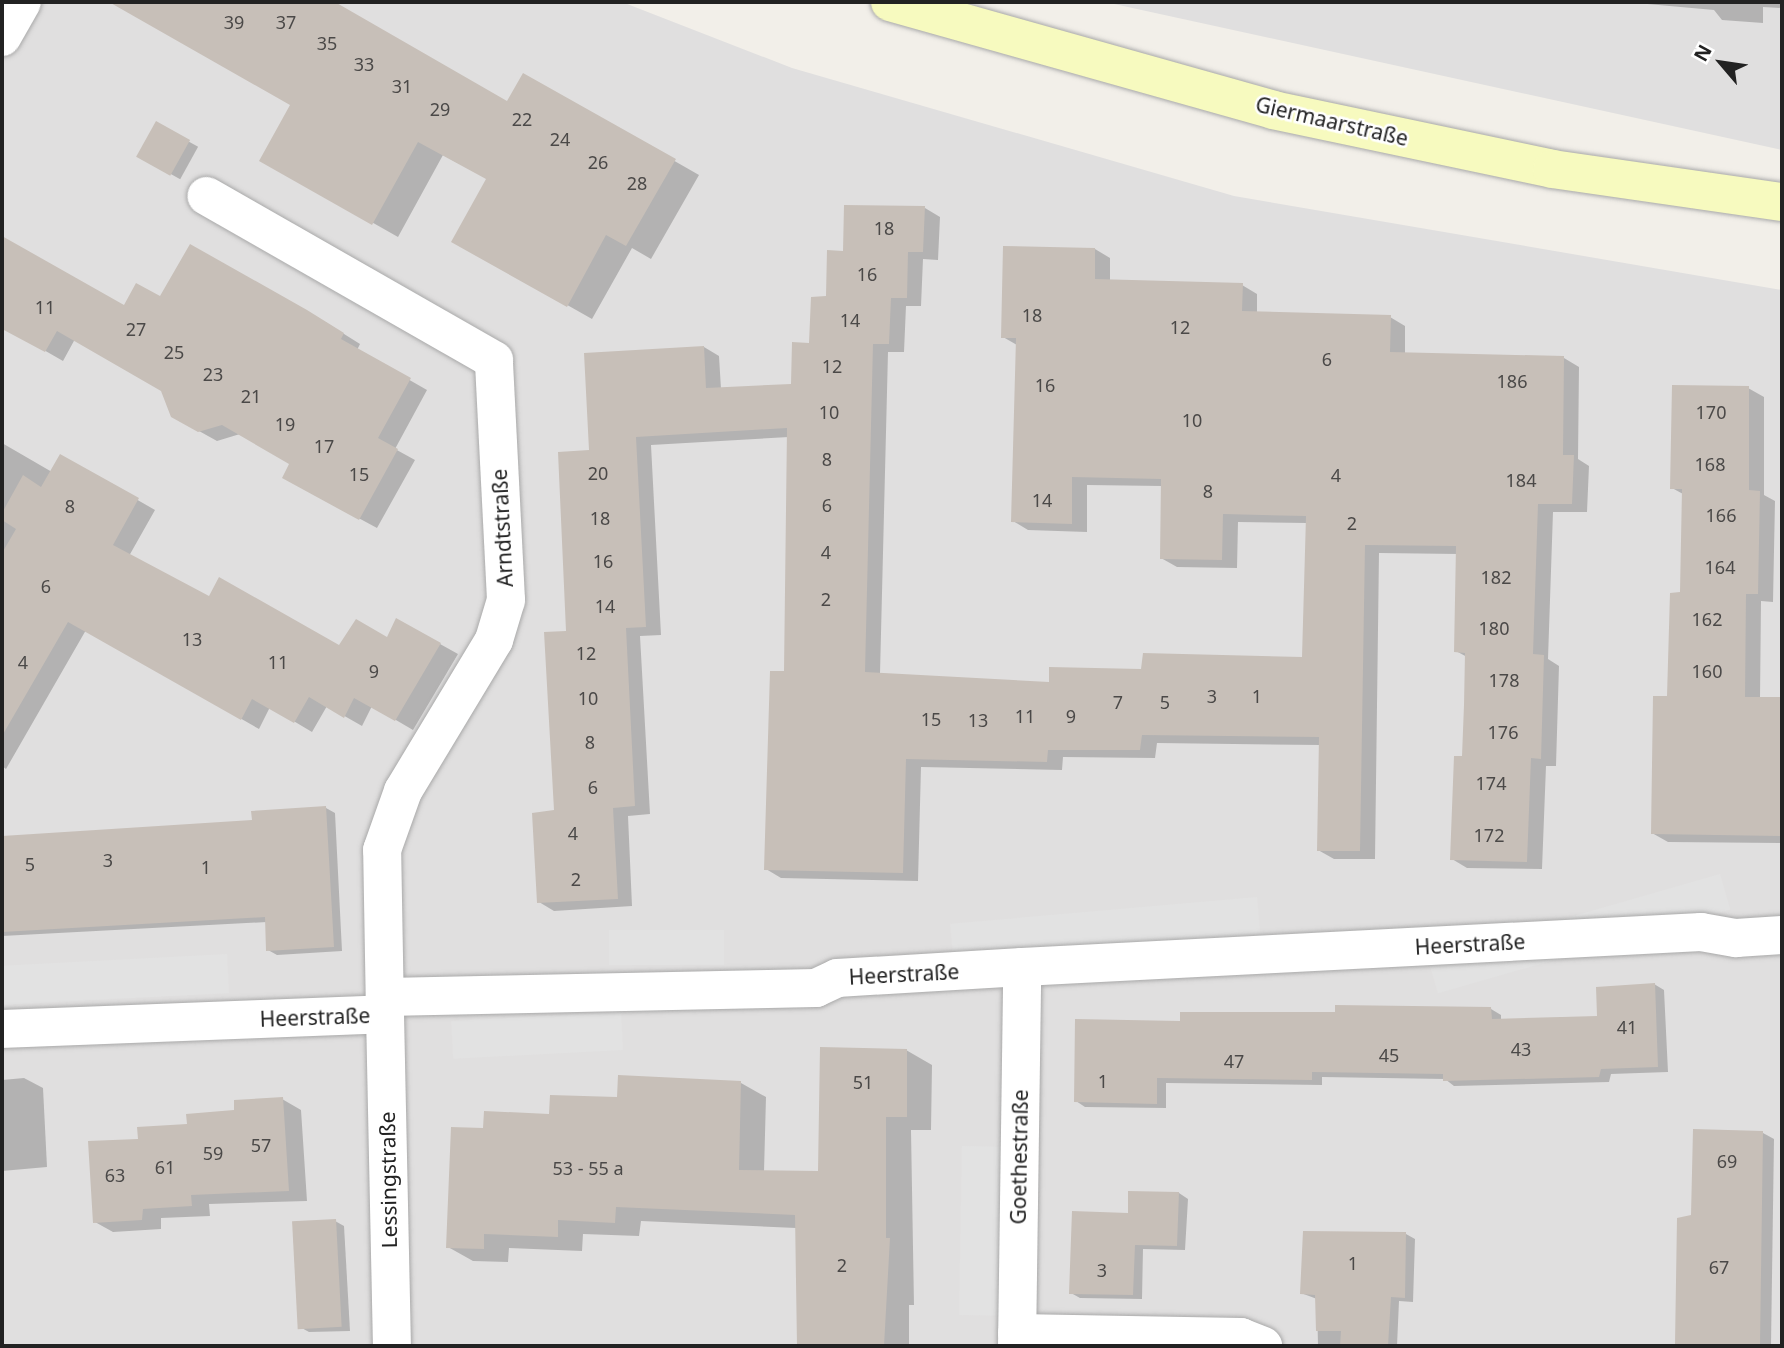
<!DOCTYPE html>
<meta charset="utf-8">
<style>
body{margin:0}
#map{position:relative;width:1784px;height:1348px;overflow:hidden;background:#f2efe9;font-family:"Noto Sans",sans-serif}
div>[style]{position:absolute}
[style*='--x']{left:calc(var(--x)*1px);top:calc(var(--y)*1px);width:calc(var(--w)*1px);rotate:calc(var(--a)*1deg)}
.residential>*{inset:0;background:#e0dfdf}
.parking>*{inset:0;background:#e2e2e2;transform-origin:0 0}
.shadow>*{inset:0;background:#0003;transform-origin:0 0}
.building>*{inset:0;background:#c7bfb8;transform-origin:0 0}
.roads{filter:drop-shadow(0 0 2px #a9a9a9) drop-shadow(0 0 2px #a9a9a9)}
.street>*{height:38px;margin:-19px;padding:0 19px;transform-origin:19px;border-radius:19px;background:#fff}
.secondary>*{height:38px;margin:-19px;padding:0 19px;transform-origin:19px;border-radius:19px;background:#f7fabf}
span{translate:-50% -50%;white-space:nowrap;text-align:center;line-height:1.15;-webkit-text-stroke:5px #fff;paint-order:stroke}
.number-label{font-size:18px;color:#4b4948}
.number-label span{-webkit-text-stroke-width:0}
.street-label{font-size:21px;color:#222}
.frame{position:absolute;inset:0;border:4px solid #222;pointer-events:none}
.north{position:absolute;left:1686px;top:28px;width:70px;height:70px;-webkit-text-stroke:5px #fff;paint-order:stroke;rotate:299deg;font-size:19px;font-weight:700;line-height:28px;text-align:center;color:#222}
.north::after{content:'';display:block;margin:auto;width:24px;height:32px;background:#222;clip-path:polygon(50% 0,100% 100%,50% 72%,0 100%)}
</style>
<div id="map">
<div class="residential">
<i style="clip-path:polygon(2px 2px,622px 2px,792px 68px,1234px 196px,1782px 290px,1782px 1346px,2px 1346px)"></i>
<i style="clip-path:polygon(1105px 2px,1782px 2px,1782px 150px)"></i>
</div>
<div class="parking">
<i style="left:1720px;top:874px;width:37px;height:304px;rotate:74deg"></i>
<i style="left:1257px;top:897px;width:37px;height:308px;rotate:85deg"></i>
<i style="left:724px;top:930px;width:35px;height:115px;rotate:90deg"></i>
<i style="left:227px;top:954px;width:39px;height:225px;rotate:87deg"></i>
<i style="left:621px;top:1012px;width:38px;height:170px;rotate:87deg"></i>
<i style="left:962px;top:1146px;width:42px;height:169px;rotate:1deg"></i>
</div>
<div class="shadow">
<i style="clip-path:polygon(172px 2px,332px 2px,507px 103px,524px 75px,699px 175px,651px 259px,632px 248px,592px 319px,454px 241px,488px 179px,443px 155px,398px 237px,262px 160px,292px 105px,158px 26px)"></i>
<i style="clip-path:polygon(1625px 2px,1782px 2px,1782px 8px,1763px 7px,1763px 23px,1722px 20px,1714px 10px)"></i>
<i style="left:157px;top:124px;width:47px;height:37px;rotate:29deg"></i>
<i style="clip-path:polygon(925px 208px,940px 217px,938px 260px,923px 259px,921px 306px,906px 306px,904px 352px,888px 352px,880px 674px,1050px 684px,1143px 670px,1304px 659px,1307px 523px,1238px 522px,1237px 568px,1177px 567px,1161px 558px,1162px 486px,1087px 485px,1087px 532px,1028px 530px,1013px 521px,1017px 345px,1003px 337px,1095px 249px,1110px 258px,1110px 281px,1242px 285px,1257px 294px,1257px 314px,1390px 317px,1405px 326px,1405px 354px,1564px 358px,1579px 367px,1578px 459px,1589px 466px,1587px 512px,1553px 512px,1548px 659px,1559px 666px,1556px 766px,1546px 766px,1542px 869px,1467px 868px,1452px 859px,1464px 758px,1467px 657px,1456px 651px,1458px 554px,1379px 553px,1375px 859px,1334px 859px,1318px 850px,1321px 745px,1157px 743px,1155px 758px,1063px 757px,1062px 770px,921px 767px,918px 881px,781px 878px,766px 869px,786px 673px,789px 437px,651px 445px,661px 635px,640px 636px,650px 814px,628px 816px,632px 906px,554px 911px,539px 902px,556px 812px,567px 633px,591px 452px,704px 347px,719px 356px,721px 389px,793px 386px,845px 252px)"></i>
<i style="clip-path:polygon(2px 238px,124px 308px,161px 299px,325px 322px,360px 344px,357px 350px,427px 390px,395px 449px,415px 460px,377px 528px,301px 487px,291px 463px,240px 434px,217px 441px,190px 426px,163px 390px,75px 339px,63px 361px,2px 326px)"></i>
<i style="clip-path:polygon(1748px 388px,1764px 397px,1764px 495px,1775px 501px,1773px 602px,1761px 601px,1760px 699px,1782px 699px,1782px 843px,1668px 842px,1652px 833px,1682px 594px,1683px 494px,1672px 488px)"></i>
<i style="clip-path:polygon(2px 443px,52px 472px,61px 456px,155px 510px,129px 556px,209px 599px,339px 647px,388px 639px,397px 620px,458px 654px,413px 730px,372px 706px,362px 726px,327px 706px,312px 732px,270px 707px,259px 729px,86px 630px,6px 769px,2px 766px)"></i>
<i style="clip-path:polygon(326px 808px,335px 813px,342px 951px,277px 955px,268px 950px,267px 922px,2px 936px,2px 838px,254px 821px)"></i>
<i style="clip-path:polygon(1654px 984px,1664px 990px,1668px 1072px,1611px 1074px,1609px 1082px,1454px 1086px,1445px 1079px,1322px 1077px,1322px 1085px,1166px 1083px,1166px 1108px,1085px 1107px,1076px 1101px,1182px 1023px,1491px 1009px,1501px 1015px,1501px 1021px,1599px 1018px)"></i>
<i style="clip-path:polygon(906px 1050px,932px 1065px,931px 1130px,911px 1130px,914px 1305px,909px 1305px,909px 1346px,798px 1346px,796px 1228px,641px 1221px,639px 1236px,583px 1234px,582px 1251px,509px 1248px,508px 1262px,473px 1261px,448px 1247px,485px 1130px,619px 1099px,741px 1083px,766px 1097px,764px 1172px,819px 1173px)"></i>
<i style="clip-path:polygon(24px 1078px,43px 1088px,47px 1167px,2px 1171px,2px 1080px)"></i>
<i style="clip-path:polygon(282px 1099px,301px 1110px,307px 1201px,209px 1204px,210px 1216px,161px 1218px,161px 1229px,113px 1232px,95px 1222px,139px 1140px)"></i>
<i style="clip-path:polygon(1763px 1133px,1774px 1139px,1771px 1346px,1683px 1346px,1677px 1343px)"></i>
<i style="clip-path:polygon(1130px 1192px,1179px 1193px,1188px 1199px,1185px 1250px,1143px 1249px,1142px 1299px,1080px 1298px,1071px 1293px,1130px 1214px)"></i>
<i style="clip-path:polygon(335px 1221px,344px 1226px,350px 1331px,309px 1332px,300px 1327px)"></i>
<i style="clip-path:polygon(1406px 1234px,1415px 1239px,1413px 1302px,1399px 1301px,1397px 1346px,1318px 1346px,1317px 1299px,1301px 1293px)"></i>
</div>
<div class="building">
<i style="clip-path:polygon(109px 2px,335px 2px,507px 101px,523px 73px,676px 159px,626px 246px,606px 235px,567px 307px,451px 242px,486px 179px,418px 142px,372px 225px,259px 161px,290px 105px)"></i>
<i style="left:156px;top:121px;width:39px;height:41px;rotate:29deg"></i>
<i style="clip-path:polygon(844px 205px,925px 206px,923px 252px,908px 252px,907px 298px,891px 298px,889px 344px,873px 344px,865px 672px,1049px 682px,1049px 667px,1141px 669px,1143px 653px,1302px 657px,1306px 516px,1223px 514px,1222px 560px,1160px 559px,1161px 479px,1072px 477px,1072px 524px,1011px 522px,1016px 338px,1001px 338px,1003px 246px,1095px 248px,1095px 279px,1243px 283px,1242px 311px,1391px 315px,1390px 352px,1564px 356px,1563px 455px,1574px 455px,1572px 504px,1538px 504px,1533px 654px,1544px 655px,1541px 759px,1531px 758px,1527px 862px,1450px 860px,1454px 756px,1462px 756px,1464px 705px,1465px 653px,1454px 652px,1456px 546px,1365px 545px,1360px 851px,1317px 851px,1319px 737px,1142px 735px,1140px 750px,1048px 750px,1047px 762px,906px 759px,903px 873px,764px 870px,770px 671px,784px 671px,787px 428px,636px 437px,646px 627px,626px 628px,635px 806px,613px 808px,618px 899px,537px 903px,532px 813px,554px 810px,544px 632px,566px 631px,558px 452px,589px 450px,584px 353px,704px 346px,706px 388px,791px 384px,792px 342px,809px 343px,811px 297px,826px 296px,827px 250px,843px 251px)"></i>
<i style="clip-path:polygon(2px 236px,124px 305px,136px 283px,160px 296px,190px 244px,307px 310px,344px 333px,341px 339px,411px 378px,378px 438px,398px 449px,359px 520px,282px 478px,289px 464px,222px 425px,198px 432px,171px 417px,161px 391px,57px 331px,45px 352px,2px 329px)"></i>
<i style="clip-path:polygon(1672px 385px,1749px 386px,1749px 490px,1760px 491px,1758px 594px,1746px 594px,1745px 697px,1782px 697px,1782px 836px,1651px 834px,1653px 696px,1667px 696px,1670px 593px,1680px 592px,1682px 489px,1670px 489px)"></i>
<i style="clip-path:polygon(60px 454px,139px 498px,113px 545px,209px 596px,219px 577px,339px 645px,356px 619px,387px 637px,396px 618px,441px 643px,395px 721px,354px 698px,344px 718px,309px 697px,294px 723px,252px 699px,241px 720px,68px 622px,2px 736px,2px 553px,16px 529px,2px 520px,2px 513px,23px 475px,41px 487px)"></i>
<i style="clip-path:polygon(326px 806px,334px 947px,266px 951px,265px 917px,2px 932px,2px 836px,252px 820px,251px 811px)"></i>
<i style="clip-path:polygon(1655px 983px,1658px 1067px,1601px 1069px,1599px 1077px,1443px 1081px,1443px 1074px,1312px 1072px,1312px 1080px,1157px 1078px,1157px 1104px,1074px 1102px,1075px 1019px,1180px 1021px,1180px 1012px,1335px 1012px,1335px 1005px,1491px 1007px,1492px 1019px,1597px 1016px,1596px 987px)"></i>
<i style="clip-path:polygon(820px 1047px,907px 1049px,907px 1117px,886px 1117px,886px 1238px,890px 1238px,884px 1346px,797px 1346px,795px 1215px,616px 1207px,615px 1223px,558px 1220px,558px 1237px,484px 1234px,484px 1249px,446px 1248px,451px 1127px,483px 1128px,484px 1111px,549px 1114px,550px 1095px,617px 1097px,618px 1075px,741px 1081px,739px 1170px,818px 1171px)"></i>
<i style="clip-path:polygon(283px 1097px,289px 1191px,191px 1195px,192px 1206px,143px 1209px,142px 1220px,93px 1223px,88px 1141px,138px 1139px,137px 1127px,187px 1124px,186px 1114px,234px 1110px,234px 1100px)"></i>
<i style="clip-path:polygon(1693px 1129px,1763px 1131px,1760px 1346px,1675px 1344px,1677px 1218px,1691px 1215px)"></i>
<i style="clip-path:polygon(1128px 1191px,1179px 1192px,1177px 1246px,1135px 1245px,1133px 1295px,1069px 1294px,1072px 1211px,1128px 1213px)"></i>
<i style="left:336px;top:1219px;width:108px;height:44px;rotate:87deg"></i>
<i style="clip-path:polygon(1303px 1231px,1406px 1232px,1405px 1298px,1391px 1297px,1388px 1346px,1340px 1346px,1341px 1331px,1316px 1331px,1315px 1295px,1300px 1294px)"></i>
</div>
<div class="roads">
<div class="street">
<i style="--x:2;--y:37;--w:40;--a:-60.3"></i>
<i style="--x:386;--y:997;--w:430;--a:-1.2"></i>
<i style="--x:816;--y:988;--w:23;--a:-25"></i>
<i style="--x:837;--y:978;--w:185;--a:-3.4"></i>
<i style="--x:1022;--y:967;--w:680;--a:-2.95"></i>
<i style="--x:1701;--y:932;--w:36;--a:10"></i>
<i style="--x:1736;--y:938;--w:46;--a:-3.7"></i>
<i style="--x:385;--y:1014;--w:332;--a:88.8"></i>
<i style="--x:2;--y:1029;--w:383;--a:-2.2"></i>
<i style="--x:385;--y:1014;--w:164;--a:-91"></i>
<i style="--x:382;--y:850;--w:63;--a:-70.4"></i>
<i style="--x:403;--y:791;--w:176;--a:-58.9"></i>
<i style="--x:494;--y:640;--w:42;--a:-73.3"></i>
<i style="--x:506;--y:600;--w:240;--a:-92.9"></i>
<i style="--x:494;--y:360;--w:331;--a:-150.3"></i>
<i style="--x:1017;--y:1333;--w:224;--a:1"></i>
<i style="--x:1241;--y:1337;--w:24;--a:22"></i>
<i style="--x:1017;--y:1346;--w:379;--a:-89.2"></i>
</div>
<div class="secondary">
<i style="--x:890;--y:2;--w:398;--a:15.7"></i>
<i style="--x:1273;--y:110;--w:285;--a:11.9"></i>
<i style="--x:1552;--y:169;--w:232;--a:8.2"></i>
</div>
</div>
<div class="number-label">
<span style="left:234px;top:22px">39</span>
<span style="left:286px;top:22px">37</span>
<span style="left:327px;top:43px">35</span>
<span style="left:364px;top:64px">33</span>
<span style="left:402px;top:86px">31</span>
<span style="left:440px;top:109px">29</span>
<span style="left:522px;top:119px">22</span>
<span style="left:560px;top:139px">24</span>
<span style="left:598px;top:162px">26</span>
<span style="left:637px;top:183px">28</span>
<span style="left:884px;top:228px">18</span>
<span style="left:867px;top:274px">16</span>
<span style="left:45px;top:307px">11</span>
<span style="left:1032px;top:315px">18</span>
<span style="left:850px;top:320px">14</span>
<span style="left:1180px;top:327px">12</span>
<span style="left:136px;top:329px">27</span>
<span style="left:174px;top:352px">25</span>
<span style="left:1327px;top:359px">6</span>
<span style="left:832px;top:366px">12</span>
<span style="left:213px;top:374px">23</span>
<span style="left:1512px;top:381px">186</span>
<span style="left:1045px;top:385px">16</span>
<span style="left:251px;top:396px">21</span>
<span style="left:829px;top:412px">10</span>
<span style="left:1711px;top:412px">170</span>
<span style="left:1192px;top:420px">10</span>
<span style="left:285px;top:424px">19</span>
<span style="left:324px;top:446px">17</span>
<span style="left:827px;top:459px">8</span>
<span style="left:1710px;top:464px">168</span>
<span style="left:598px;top:473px">20</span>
<span style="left:359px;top:474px">15</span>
<span style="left:1336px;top:475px">4</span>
<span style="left:1521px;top:480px">184</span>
<span style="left:1208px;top:491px">8</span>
<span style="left:1042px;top:500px">14</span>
<span style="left:827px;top:505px">6</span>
<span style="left:70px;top:506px">8</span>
<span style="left:1721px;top:515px">166</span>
<span style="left:600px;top:518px">18</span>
<span style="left:1352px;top:523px">2</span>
<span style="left:826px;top:552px">4</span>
<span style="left:603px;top:561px">16</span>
<span style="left:1720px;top:567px">164</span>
<span style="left:1496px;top:577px">182</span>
<span style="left:46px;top:586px">6</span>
<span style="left:826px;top:599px">2</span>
<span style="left:605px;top:606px">14</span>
<span style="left:1707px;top:619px">162</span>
<span style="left:1494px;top:628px">180</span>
<span style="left:192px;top:639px">13</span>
<span style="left:586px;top:653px">12</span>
<span style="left:23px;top:662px">4</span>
<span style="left:278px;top:662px">11</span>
<span style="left:374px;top:671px">9</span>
<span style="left:1707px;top:671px">160</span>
<span style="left:1504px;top:680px">178</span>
<span style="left:1212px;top:696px">3</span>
<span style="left:1257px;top:696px">1</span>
<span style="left:588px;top:698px">10</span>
<span style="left:1118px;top:702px">7</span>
<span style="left:1165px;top:702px">5</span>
<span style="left:1025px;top:716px">11</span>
<span style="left:1071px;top:716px">9</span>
<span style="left:931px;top:719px">15</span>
<span style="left:978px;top:720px">13</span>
<span style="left:1503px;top:732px">176</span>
<span style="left:590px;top:742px">8</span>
<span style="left:1491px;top:783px">174</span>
<span style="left:593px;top:787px">6</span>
<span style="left:573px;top:833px">4</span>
<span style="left:1489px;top:835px">172</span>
<span style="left:108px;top:860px">3</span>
<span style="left:30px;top:864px">5</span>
<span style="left:206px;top:867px">1</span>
<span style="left:576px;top:879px">2</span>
<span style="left:1627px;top:1027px">41</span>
<span style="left:1521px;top:1049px">43</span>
<span style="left:1389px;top:1055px">45</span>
<span style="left:1234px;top:1061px">47</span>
<span style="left:1103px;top:1081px">1</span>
<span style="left:863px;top:1082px">51</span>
<span style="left:261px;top:1145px">57</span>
<span style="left:213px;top:1153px">59</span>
<span style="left:1727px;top:1161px">69</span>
<span style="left:165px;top:1167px">61</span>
<span style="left:588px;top:1168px">53 - 55 a</span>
<span style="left:115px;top:1175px">63</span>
<span style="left:1353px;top:1263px">1</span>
<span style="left:842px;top:1265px">2</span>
<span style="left:1719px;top:1267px">67</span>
<span style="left:1102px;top:1270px">3</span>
</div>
<div class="street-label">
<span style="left:1332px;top:121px;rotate:13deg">Giermaarstraße</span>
<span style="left:502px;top:528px;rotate:-93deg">Arndtstraße</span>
<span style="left:1470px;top:944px;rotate:-3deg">Heerstraße</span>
<span style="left:904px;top:974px;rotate:-3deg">Heerstraße</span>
<span style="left:315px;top:1017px;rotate:-2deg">Heerstraße</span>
<span style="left:1019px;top:1157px;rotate:-89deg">Goethestraße</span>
<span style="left:388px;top:1180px;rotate:-91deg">Lessingstraße</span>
</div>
<div class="frame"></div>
<div class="north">N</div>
</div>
